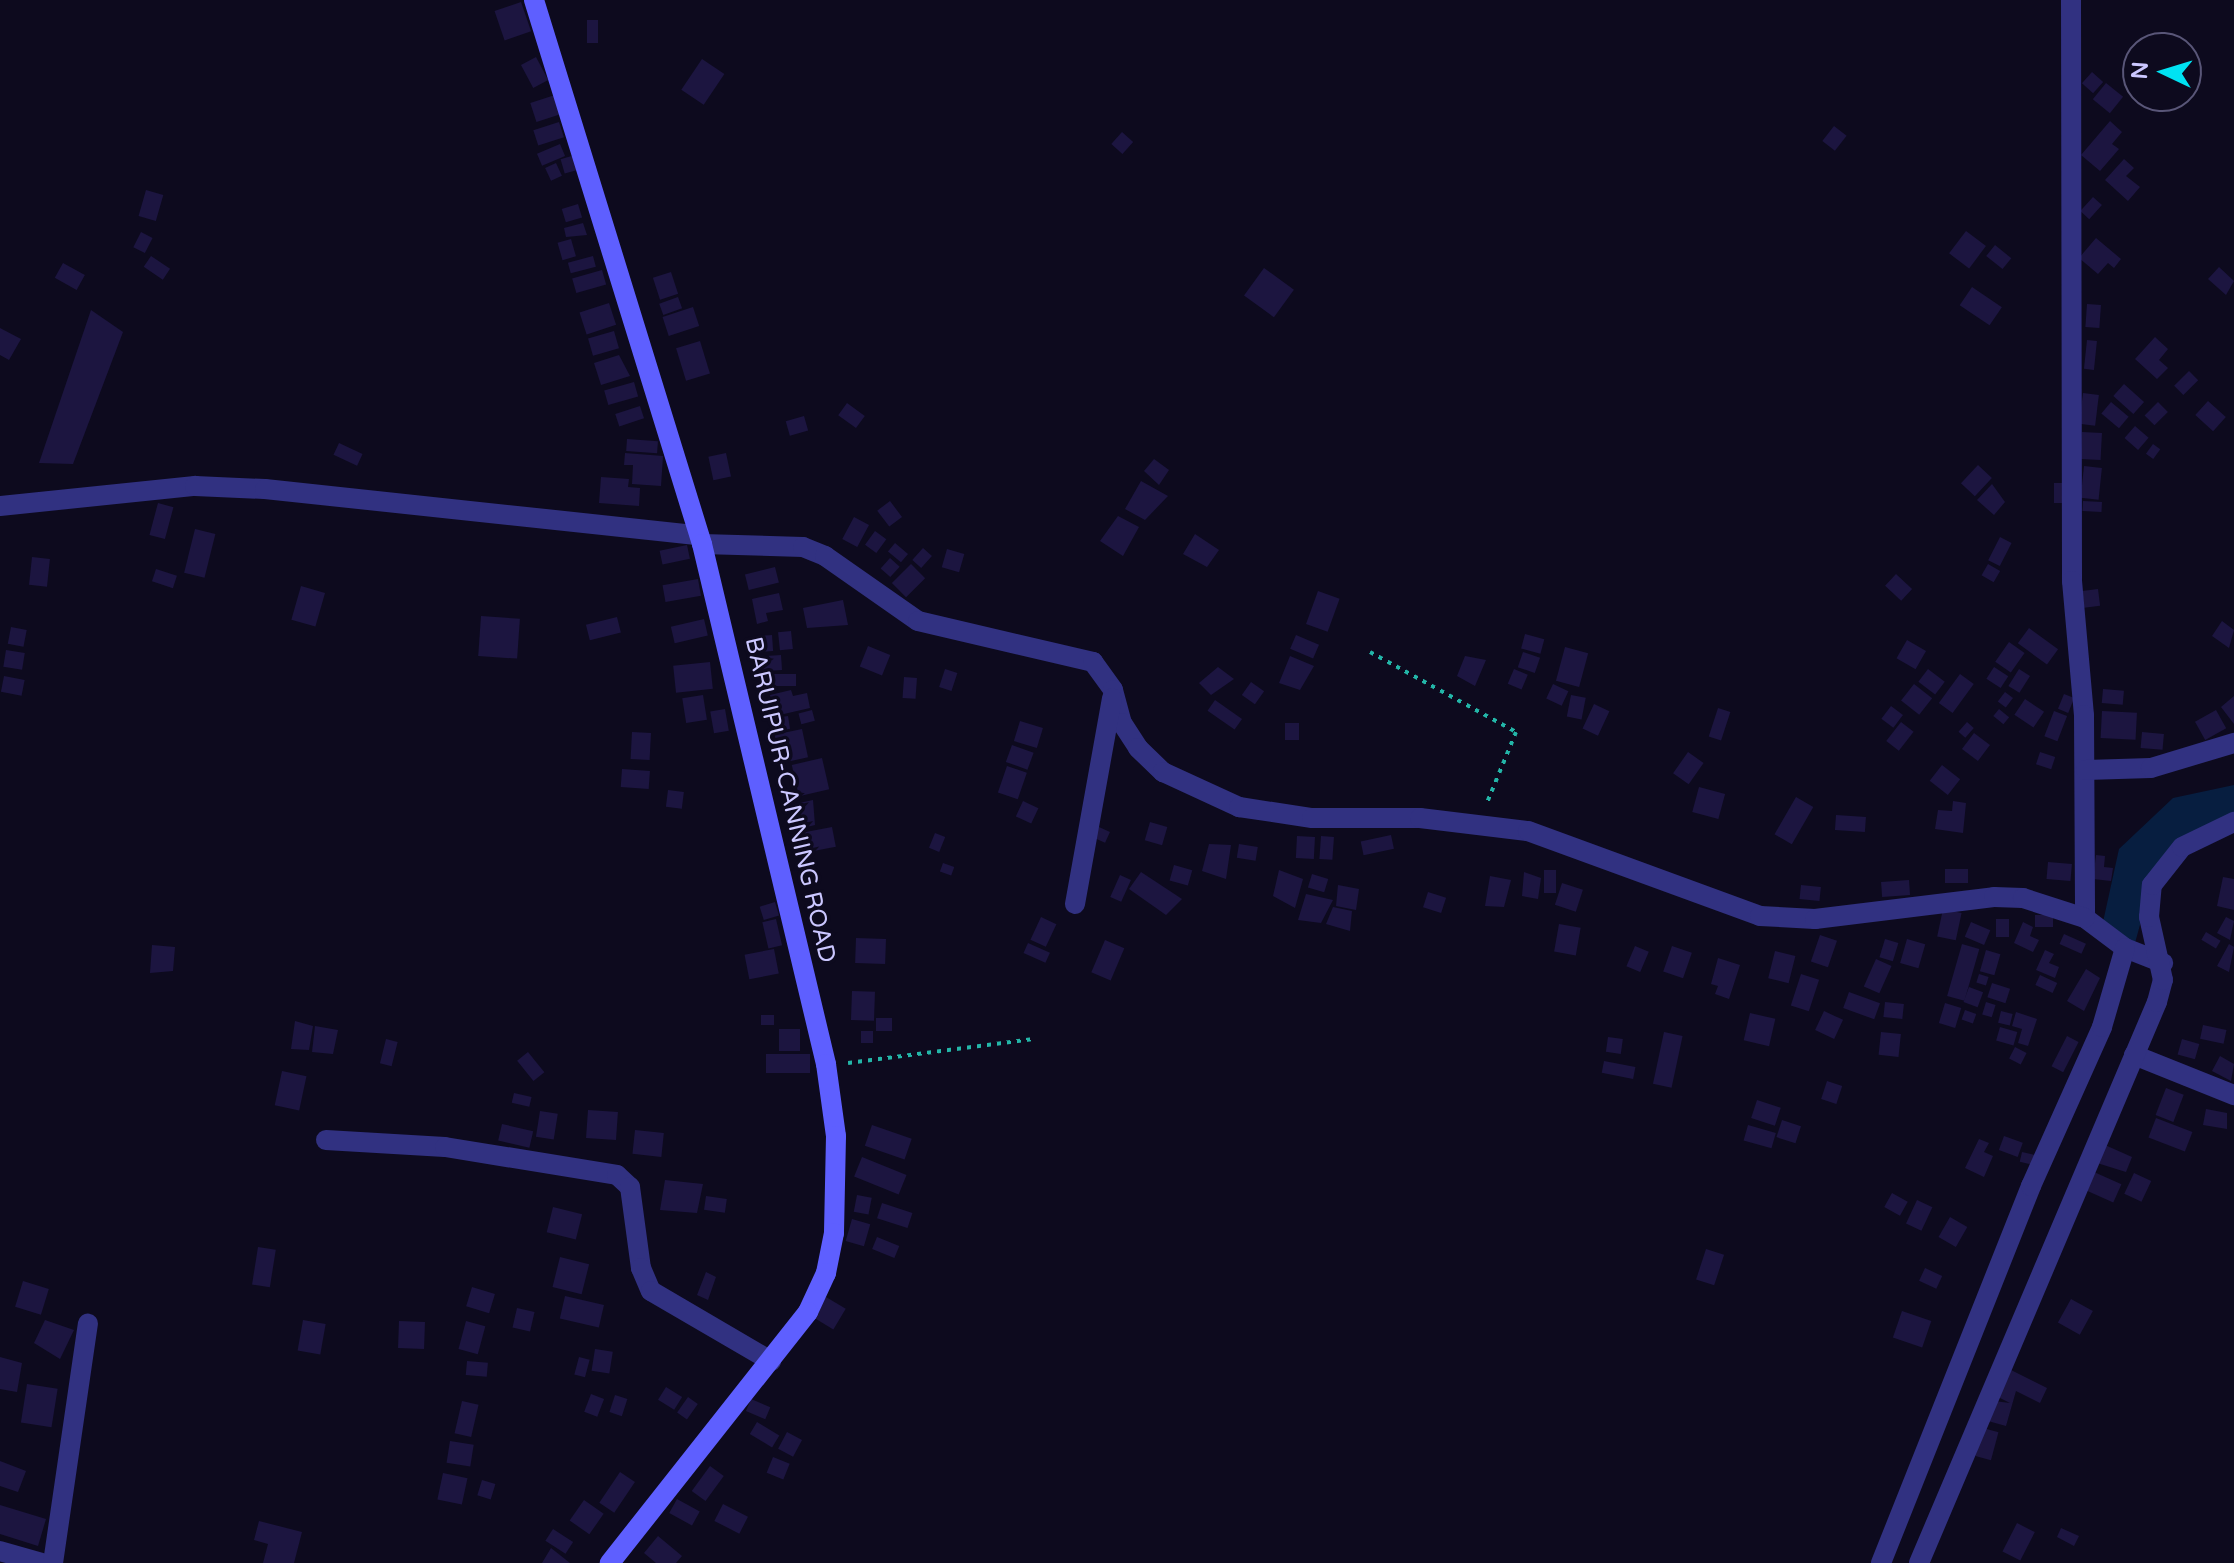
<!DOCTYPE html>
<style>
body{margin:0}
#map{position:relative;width:2234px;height:1563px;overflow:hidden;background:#0d0a1e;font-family:"Varela Round",sans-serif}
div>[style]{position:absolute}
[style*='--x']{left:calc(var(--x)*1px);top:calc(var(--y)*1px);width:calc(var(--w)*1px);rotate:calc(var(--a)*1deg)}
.water>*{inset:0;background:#071e40}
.building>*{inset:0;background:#1c1540;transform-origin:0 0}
.path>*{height:4px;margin-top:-2px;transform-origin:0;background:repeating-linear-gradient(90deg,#23b6a8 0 4px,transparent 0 10px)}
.minor>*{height:20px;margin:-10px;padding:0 10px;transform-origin:10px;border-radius:10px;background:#313181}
.secondary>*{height:20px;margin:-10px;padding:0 10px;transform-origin:10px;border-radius:10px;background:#5e5fff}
span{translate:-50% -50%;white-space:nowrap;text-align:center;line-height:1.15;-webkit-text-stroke:7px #0d0a1e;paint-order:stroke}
.street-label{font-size:24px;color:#cbc7ff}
.north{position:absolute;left:2122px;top:32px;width:80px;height:80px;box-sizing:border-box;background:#0d0a1e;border:2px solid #595678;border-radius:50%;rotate:274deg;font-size:22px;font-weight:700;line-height:32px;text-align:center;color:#cbc7ff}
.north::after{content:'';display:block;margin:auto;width:28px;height:36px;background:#00e2f2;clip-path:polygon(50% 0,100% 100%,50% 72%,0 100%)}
</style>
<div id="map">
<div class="water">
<i style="clip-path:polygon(2234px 785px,2234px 827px,2155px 870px,2132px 954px,2103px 922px,2119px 849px,2173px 798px)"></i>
</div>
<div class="building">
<i style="left:521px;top:2px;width:31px;height:28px;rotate:71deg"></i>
<i style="left:587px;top:20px;width:11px;height:23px"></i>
<i style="left:536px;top:57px;width:26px;height:17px;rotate:62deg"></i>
<i style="left:702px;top:59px;width:27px;height:37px;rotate:34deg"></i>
<i style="left:2092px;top:72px;width:15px;height:15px;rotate:42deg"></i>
<i style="left:2106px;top:83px;width:22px;height:21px;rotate:39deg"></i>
<i style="left:555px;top:95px;width:20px;height:26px;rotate:72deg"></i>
<i style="clip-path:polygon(2110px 121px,2122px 132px,2112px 144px,2119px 149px,2100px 171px,2081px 155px)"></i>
<i style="left:559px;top:122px;width:16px;height:27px;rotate:72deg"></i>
<i style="left:1834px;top:126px;width:16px;height:19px;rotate:38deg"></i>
<i style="left:1122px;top:132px;width:15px;height:16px;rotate:42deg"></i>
<i style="left:560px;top:144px;width:13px;height:25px;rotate:67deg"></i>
<i style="left:575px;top:155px;width:15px;height:15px;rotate:74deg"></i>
<i style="clip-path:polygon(2124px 159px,2134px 168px,2126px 176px,2140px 187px,2128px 201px,2105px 180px)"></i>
<i style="left:556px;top:163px;width:14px;height:12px;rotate:65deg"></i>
<i style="left:146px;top:190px;width:18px;height:27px;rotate:16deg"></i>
<i style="left:2093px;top:197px;width:12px;height:19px;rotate:42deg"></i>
<i style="left:578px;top:204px;width:14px;height:17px;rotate:73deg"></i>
<i style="clip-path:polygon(583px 223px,587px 235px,566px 237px,564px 228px)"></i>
<i style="left:1966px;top:231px;width:25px;height:28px;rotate:37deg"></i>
<i style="left:141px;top:232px;width:13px;height:17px;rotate:27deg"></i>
<i style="clip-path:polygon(2096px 238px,2121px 259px,2114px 268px,2108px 263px,2098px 274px,2079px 258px)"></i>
<i style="left:571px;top:239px;width:18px;height:14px;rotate:74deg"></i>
<i style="left:1995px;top:245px;width:21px;height:14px;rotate:39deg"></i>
<i style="left:151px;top:256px;width:23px;height:13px;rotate:34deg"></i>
<i style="left:593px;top:256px;width:11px;height:26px;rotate:75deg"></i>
<i style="left:63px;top:263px;width:25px;height:17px;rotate:29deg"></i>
<i style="clip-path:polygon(2219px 267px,2234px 281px,2226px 295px,2208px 279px)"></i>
<i style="left:1264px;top:268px;width:37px;height:34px;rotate:36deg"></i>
<i style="left:602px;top:270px;width:15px;height:31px;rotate:74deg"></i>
<i style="left:671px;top:272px;width:23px;height:19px;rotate:72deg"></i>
<i style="left:1972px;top:287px;width:36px;height:22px;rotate:34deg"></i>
<i style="left:678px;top:297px;width:12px;height:20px;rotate:70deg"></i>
<i style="left:609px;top:303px;width:23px;height:31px;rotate:72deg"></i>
<i style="left:2087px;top:304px;width:14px;height:23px;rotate:4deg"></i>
<i style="left:693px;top:307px;width:20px;height:32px;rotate:72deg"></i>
<i style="clip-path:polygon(91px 310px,123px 332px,73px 464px,39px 463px)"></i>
<i style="clip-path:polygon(0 328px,21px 339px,9px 360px,0 355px)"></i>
<i style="left:614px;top:331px;width:18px;height:27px;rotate:74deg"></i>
<i style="clip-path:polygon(2155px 337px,2168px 349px,2159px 360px,2168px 368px,2157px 379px,2135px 359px)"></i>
<i style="left:2087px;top:340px;width:10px;height:29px;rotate:6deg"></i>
<i style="left:700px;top:341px;width:34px;height:25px;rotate:73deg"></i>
<i style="clip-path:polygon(619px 355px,630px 376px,601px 385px,594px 363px)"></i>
<i style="left:2189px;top:371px;width:13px;height:21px;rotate:45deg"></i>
<i style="left:634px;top:382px;width:15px;height:31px;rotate:74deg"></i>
<i style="left:2124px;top:384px;width:27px;height:16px;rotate:42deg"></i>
<i style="left:2083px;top:393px;width:16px;height:31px;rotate:7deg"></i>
<i style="left:2208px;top:401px;width:24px;height:19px;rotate:42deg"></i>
<i style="left:2111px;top:402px;width:23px;height:15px;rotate:40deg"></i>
<i style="left:2158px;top:402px;width:14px;height:19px;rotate:45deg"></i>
<i style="left:847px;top:403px;width:22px;height:15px;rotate:36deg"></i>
<i style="left:640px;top:406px;width:13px;height:26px;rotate:72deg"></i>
<i style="left:804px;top:416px;width:15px;height:19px;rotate:74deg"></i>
<i style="left:2135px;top:426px;width:18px;height:16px;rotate:41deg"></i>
<i style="left:2082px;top:432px;width:20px;height:27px;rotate:3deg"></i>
<i style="left:627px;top:439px;width:31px;height:12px;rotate:4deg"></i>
<i style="left:339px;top:443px;width:26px;height:13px;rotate:25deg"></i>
<i style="left:2153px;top:444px;width:9px;height:12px;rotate:36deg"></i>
<i style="clip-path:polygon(625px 453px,663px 456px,661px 486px,632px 484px,633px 465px,624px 465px)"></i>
<i style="left:726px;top:453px;width:24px;height:18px;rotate:78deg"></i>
<i style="clip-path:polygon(1154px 459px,1169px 470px,1159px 485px,1144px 471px)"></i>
<i style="left:1978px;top:465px;width:19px;height:25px;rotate:43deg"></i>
<i style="left:2084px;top:466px;width:18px;height:32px;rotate:6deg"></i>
<i style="clip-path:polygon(601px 477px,629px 479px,628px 487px,640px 488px,639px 506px,599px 503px)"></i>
<i style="clip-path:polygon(1141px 481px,1168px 496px,1145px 520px,1125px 509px)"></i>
<i style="left:2054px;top:483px;width:10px;height:20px"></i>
<i style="clip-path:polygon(1992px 484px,2005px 502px,1994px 515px,1977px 500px)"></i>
<i style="left:890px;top:501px;width:20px;height:16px;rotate:53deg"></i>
<i style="left:2083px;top:501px;width:19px;height:10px;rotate:3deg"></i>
<i style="left:158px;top:503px;width:16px;height:33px;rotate:15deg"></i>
<i style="clip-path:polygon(1118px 516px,1139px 527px,1123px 556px,1100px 541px)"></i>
<i style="left:854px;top:517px;width:17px;height:25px;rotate:28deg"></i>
<i style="left:195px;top:529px;width:21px;height:45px;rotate:14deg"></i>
<i style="left:875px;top:531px;width:14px;height:17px;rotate:36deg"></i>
<i style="clip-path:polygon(1195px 534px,1219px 550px,1207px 567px,1183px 554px)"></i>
<i style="left:2000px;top:537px;width:13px;height:26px;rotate:27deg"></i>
<i style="left:895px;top:543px;width:17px;height:11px;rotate:40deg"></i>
<i style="left:687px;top:545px;width:14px;height:28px;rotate:78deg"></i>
<i style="left:923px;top:548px;width:12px;height:16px;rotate:42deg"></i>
<i style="left:947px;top:549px;width:18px;height:19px;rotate:16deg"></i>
<i style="left:32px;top:557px;width:18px;height:28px;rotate:6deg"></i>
<i style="left:890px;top:558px;width:13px;height:14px;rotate:42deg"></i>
<i style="left:911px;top:564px;width:20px;height:27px;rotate:45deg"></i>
<i style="left:1988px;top:564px;width:14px;height:13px;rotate:30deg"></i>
<i style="left:775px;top:567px;width:16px;height:31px;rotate:76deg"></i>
<i style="left:156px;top:569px;width:22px;height:13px;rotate:18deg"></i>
<i style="left:1896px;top:574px;width:22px;height:16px;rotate:43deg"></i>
<i style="left:698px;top:579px;width:17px;height:36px;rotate:80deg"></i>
<i style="left:301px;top:586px;width:25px;height:35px;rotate:16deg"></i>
<i style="left:2098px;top:589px;width:17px;height:16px;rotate:83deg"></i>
<i style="left:1318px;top:591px;width:23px;height:35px;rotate:20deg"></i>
<i style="clip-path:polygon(779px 593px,783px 610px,766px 613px,768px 621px,757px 624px,752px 599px)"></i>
<i style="clip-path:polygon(843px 600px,848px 625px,807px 628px,803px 608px)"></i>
<i style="left:481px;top:616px;width:39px;height:40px;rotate:4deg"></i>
<i style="left:617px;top:617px;width:16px;height:32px;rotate:76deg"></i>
<i style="left:704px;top:619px;width:17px;height:34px;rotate:77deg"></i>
<i style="clip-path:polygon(2222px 621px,2234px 630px,2229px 648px,2212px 636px)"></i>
<i style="left:11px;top:627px;width:16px;height:17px;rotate:11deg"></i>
<i style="left:2029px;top:628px;width:36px;height:19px;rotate:36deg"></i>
<i style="left:791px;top:631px;width:18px;height:13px;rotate:84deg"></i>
<i style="left:1525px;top:634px;width:20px;height:15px;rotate:15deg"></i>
<i style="left:772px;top:635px;width:16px;height:19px;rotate:86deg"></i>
<i style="left:1296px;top:635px;width:25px;height:15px;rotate:23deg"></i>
<i style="left:1907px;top:640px;width:22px;height:21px;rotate:30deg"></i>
<i style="left:2009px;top:642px;width:19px;height:24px;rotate:35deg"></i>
<i style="left:868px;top:646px;width:24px;height:22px;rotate:22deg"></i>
<i style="left:1565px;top:647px;width:24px;height:35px;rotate:15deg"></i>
<i style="left:6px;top:650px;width:19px;height:17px;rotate:9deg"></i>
<i style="left:1523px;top:652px;width:18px;height:16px;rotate:19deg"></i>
<i style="left:781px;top:655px;width:15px;height:26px;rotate:86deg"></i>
<i style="clip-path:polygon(1290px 656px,1314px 666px,1300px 690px,1279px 683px)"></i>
<i style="clip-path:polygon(1465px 656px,1486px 660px,1475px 686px,1457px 676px)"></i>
<i style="left:710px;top:662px;width:27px;height:37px;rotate:84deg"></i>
<i style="clip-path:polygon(1218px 667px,1234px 679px,1211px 695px,1199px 683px)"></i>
<i style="left:1994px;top:667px;width:17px;height:14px;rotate:33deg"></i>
<i style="left:945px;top:669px;width:13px;height:19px;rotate:18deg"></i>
<i style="left:1514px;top:669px;width:15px;height:16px;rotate:23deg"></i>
<i style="left:1928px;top:669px;width:21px;height:16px;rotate:37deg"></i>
<i style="left:2019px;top:669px;width:13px;height:20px;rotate:32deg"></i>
<i style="left:796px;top:674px;width:12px;height:28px;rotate:90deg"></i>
<i style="left:1960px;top:674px;width:17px;height:36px;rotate:36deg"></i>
<i style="left:4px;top:676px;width:21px;height:16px;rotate:11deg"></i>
<i style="left:904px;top:677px;width:13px;height:21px;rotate:4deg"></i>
<i style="left:1251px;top:682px;width:16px;height:16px;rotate:35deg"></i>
<i style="left:1553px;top:684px;width:17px;height:16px;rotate:25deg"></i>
<i style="left:1914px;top:684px;width:23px;height:21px;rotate:38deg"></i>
<i style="left:2103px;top:689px;width:21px;height:14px;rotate:5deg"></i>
<i style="clip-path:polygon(791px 690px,793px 696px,807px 693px,810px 708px,775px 716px,770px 695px)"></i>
<i style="left:2005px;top:692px;width:10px;height:12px;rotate:37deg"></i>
<i style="left:2064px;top:694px;width:11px;height:16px;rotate:22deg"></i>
<i style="left:703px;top:695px;width:25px;height:21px;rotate:81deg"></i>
<i style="left:1571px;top:695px;width:15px;height:22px;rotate:11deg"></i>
<i style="clip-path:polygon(2234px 696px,2234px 724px,2221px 707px)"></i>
<i style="left:2025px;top:699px;width:23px;height:19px;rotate:34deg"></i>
<i style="left:1215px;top:700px;width:33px;height:13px;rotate:35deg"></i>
<i style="left:1594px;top:704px;width:17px;height:27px;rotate:25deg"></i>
<i style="left:1891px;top:706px;width:15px;height:16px;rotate:37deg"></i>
<i style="left:1718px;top:708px;width:13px;height:30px;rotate:18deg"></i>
<i style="left:725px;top:709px;width:22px;height:15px;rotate:80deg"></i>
<i style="left:1999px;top:709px;width:13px;height:9px;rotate:39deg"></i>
<i style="left:812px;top:710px;width:11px;height:14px;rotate:75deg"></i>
<i style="left:2216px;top:710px;width:21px;height:24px;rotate:61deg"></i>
<i style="left:2054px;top:711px;width:14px;height:27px;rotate:21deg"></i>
<i style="left:2102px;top:711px;width:35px;height:27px;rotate:3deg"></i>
<i style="left:788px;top:716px;width:13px;height:18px;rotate:81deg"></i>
<i style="left:1020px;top:721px;width:24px;height:21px;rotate:17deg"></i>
<i style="left:1901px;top:722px;width:16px;height:24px;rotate:38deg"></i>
<i style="left:1967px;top:722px;width:9px;height:13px;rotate:41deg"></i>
<i style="left:1299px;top:723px;width:17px;height:14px;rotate:90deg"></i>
<i style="left:802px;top:729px;width:29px;height:28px;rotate:78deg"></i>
<i style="left:632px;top:732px;width:19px;height:27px;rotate:3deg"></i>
<i style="left:2142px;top:732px;width:22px;height:16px;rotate:5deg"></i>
<i style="left:1974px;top:733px;width:20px;height:20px;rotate:37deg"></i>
<i style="left:1012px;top:745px;width:23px;height:18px;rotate:20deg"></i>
<i style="left:1688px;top:752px;width:19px;height:26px;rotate:35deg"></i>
<i style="left:2040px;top:752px;width:16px;height:13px;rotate:18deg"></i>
<i style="left:822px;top:758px;width:32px;height:31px;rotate:77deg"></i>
<i style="left:1942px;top:765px;width:23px;height:20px;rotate:38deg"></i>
<i style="left:1007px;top:766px;width:21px;height:28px;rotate:19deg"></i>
<i style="left:622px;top:769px;width:28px;height:18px;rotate:4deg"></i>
<i style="left:1699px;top:787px;width:27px;height:26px;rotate:15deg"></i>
<i style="left:668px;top:790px;width:16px;height:17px;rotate:7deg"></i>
<i style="left:1796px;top:797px;width:20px;height:43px;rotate:30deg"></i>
<i style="clip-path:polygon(813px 800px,815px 825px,795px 830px,790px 805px)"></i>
<i style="left:1023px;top:801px;width:17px;height:17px;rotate:25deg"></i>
<i style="clip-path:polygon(1953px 801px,1966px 803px,1963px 833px,1935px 829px,1938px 810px,1952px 811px)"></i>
<i style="left:1836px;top:815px;width:30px;height:15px;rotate:4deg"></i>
<i style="left:1150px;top:822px;width:18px;height:19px;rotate:16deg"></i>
<i style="left:832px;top:827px;width:20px;height:32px;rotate:79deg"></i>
<i style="left:1099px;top:827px;width:12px;height:12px;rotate:24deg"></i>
<i style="left:935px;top:833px;width:11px;height:16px;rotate:22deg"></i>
<i style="left:1391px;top:835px;width:14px;height:31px;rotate:78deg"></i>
<i style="left:1297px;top:836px;width:18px;height:22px;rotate:3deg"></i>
<i style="left:1321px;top:836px;width:13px;height:23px;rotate:4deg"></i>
<i style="clip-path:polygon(1209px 844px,1231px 845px,1226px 879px,1202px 871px)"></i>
<i style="left:1239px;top:844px;width:19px;height:14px;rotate:9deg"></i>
<i style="clip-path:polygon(2096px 855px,2105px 856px,2104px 867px,2113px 868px,2111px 881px,2093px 879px)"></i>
<i style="left:2048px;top:862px;width:24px;height:17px;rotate:5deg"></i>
<i style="left:943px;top:863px;width:12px;height:9px;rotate:20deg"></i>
<i style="left:1174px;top:865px;width:19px;height:16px;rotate:16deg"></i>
<i style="left:1968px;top:869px;width:14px;height:23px;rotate:90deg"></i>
<i style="clip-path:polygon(1279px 870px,1303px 879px,1295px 908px,1273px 896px)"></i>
<i style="left:1544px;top:870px;width:12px;height:23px"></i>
<i style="clip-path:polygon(1141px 872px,1182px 899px,1166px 915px,1129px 889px)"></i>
<i style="clip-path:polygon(1524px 872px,1541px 878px,1538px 899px,1522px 896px)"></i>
<i style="left:1312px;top:874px;width:17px;height:14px;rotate:17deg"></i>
<i style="left:1120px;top:875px;width:12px;height:24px;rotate:24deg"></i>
<i style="clip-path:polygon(1490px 876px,1511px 880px,1504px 907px,1485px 906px)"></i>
<i style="clip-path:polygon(2223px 877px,2234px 879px,2234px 910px,2217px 906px)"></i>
<i style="left:1909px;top:880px;width:15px;height:28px;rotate:86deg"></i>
<i style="left:1562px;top:883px;width:22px;height:23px;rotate:18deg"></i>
<i style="clip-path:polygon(1338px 885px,1359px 889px,1356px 910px,1336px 906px)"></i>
<i style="left:1801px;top:885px;width:20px;height:14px;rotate:6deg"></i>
<i style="left:1428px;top:892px;width:19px;height:16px;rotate:18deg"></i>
<i style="clip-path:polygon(1306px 894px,1333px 900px,1321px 923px,1298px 920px)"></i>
<i style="left:775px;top:902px;width:14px;height:16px;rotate:73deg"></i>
<i style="clip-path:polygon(1333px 907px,1352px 911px,1350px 931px,1326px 924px)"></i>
<i style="left:1943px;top:909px;width:19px;height:28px;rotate:12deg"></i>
<i style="left:2035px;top:915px;width:18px;height:12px"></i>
<i style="left:1041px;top:917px;width:17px;height:25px;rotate:25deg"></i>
<i style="clip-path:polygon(2226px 917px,2234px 921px,2230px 940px,2217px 933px)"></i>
<i style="left:776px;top:919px;width:27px;height:14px;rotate:77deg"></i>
<i style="left:1996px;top:919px;width:13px;height:18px"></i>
<i style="left:1971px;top:922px;width:21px;height:16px;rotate:23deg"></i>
<i style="clip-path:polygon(2023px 922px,2033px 927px,2030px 936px,2039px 940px,2033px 952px,2014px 943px)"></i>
<i style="left:1559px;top:924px;width:22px;height:28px;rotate:10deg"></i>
<i style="left:2206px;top:932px;width:17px;height:9px;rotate:31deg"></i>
<i style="left:2064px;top:934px;width:24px;height:11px;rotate:24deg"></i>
<i style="left:1820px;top:935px;width:18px;height:28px;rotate:19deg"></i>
<i style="left:856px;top:938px;width:30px;height:25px;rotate:2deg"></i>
<i style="left:1885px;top:939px;width:14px;height:19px;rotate:17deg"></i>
<i style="left:1907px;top:939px;width:19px;height:25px;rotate:16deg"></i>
<i style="left:1105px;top:940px;width:21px;height:35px;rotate:23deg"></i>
<i style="left:1028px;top:943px;width:24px;height:11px;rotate:24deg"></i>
<i style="left:1962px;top:944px;width:18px;height:54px;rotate:16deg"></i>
<i style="clip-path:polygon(2229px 944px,2234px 947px,2229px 972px,2217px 966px)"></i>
<i style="clip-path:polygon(152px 945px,175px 947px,173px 971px,150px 973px)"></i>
<i style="left:1635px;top:946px;width:15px;height:22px;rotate:23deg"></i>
<i style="left:1672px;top:946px;width:21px;height:27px;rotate:19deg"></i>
<i style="left:774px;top:949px;width:25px;height:30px;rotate:79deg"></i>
<i style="left:1986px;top:950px;width:15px;height:22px;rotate:16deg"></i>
<i style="clip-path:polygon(2045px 950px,2054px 954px,2049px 963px,2059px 967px,2055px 978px,2036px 970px)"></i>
<i style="left:1775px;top:951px;width:21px;height:28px;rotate:14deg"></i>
<i style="clip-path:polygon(1718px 958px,1740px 965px,1729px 999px,1715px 994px,1718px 986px,1711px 984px)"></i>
<i style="left:1876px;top:959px;width:17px;height:30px;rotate:24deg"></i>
<i style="clip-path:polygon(2086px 969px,2100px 978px,2084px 1011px,2067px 1001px)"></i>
<i style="left:1801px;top:974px;width:19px;height:33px;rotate:18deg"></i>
<i style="left:1979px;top:974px;width:10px;height:9px;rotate:17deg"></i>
<i style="left:2040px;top:975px;width:19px;height:11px;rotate:25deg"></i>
<i style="left:1992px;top:983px;width:19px;height:15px;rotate:18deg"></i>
<i style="left:1969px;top:987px;width:15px;height:16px;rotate:20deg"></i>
<i style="left:852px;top:991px;width:23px;height:29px;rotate:2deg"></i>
<i style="left:1849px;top:992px;width:33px;height:17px;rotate:20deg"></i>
<i style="left:1885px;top:1002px;width:19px;height:15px;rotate:6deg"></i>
<i style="left:1986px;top:1002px;width:10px;height:13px;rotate:17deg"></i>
<i style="left:1945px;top:1003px;width:17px;height:21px;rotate:17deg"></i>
<i style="left:1965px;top:1010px;width:12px;height:10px;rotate:20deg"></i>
<i style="left:1824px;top:1011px;width:21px;height:21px;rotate:25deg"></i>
<i style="left:2001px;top:1011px;width:12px;height:12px;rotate:14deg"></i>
<i style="clip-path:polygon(2016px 1012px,2037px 1019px,2028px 1046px,2018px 1043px,2022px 1029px,2012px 1026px)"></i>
<i style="left:1750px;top:1013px;width:26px;height:28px;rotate:13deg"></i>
<i style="left:761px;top:1015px;width:13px;height:10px"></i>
<i style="left:876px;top:1018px;width:16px;height:13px"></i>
<i style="clip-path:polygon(295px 1021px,313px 1026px,309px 1050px,291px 1049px)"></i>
<i style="left:2203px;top:1025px;width:24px;height:14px;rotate:12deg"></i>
<i style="clip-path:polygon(315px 1026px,338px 1030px,333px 1054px,312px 1052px)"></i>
<i style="left:2000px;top:1027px;width:18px;height:14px;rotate:16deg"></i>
<i style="left:800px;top:1029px;width:22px;height:21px;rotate:90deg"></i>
<i style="left:861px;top:1031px;width:12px;height:12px"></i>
<i style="left:1664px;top:1032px;width:19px;height:53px;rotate:12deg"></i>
<i style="left:1881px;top:1032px;width:20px;height:23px;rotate:6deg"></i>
<i style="left:2067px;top:1036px;width:13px;height:34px;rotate:27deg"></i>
<i style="left:1608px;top:1037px;width:15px;height:15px;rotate:8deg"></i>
<i style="left:386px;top:1039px;width:12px;height:25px;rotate:14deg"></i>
<i style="left:2182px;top:1039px;width:18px;height:16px;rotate:16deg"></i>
<i style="left:2015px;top:1047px;width:13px;height:13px;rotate:27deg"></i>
<i style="left:528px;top:1052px;width:26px;height:14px;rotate:51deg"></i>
<i style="left:810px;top:1054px;width:19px;height:44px;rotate:90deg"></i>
<i style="clip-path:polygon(2220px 1056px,2234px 1064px,2231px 1081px,2212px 1071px)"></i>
<i style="left:1604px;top:1061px;width:32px;height:12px;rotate:11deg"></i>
<i style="left:282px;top:1071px;width:25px;height:35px;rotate:12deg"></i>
<i style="left:1827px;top:1081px;width:16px;height:19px;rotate:18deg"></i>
<i style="left:2166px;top:1088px;width:19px;height:29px;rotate:21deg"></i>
<i style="left:514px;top:1093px;width:18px;height:10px;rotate:13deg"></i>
<i style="left:1757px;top:1100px;width:25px;height:19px;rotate:18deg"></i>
<i style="clip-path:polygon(2206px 1109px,2227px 1113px,2227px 1129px,2203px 1125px)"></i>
<i style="left:588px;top:1110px;width:30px;height:28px;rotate:4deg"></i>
<i style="left:540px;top:1111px;width:18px;height:26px;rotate:9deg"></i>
<i style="left:2156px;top:1118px;width:39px;height:21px;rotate:21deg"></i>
<i style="left:1782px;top:1120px;width:20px;height:18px;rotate:18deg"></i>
<i style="left:502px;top:1124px;width:32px;height:17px;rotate:13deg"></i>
<i style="left:872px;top:1125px;width:42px;height:22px;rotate:19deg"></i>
<i style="left:1748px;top:1125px;width:29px;height:16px;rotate:16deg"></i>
<i style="left:635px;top:1130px;width:29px;height:24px;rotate:6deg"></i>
<i style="left:2004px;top:1136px;width:20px;height:15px;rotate:20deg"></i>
<i style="clip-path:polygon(1979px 1139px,1989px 1143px,1984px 1152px,1993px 1156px,1984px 1177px,1965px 1168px)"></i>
<i style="clip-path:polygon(2105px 1145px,2132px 1157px,2126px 1172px,2097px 1163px)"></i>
<i style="left:2022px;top:1152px;width:13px;height:10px;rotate:13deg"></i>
<i style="left:862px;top:1157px;width:48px;height:21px;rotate:22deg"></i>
<i style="left:2094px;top:1172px;width:30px;height:20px;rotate:24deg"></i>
<i style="left:2134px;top:1173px;width:19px;height:23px;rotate:25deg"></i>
<i style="clip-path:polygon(665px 1180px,703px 1184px,697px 1213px,660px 1210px)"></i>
<i style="left:1892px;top:1193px;width:18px;height:16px;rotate:29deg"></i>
<i style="left:857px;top:1195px;width:15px;height:17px;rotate:11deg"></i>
<i style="left:706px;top:1196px;width:21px;height:14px;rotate:8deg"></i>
<i style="left:1917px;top:1200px;width:17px;height:26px;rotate:25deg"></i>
<i style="left:882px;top:1203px;width:32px;height:16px;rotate:18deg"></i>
<i style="left:553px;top:1207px;width:30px;height:26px;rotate:14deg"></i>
<i style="left:1950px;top:1217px;width:20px;height:23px;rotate:30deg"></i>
<i style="left:852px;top:1219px;width:19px;height:23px;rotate:16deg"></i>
<i style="left:877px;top:1237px;width:24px;height:13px;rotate:22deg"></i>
<i style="left:258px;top:1247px;width:18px;height:38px;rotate:9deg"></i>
<i style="left:1706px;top:1249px;width:19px;height:32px;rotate:18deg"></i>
<i style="left:560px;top:1257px;width:30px;height:31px;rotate:14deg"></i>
<i style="left:1925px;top:1268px;width:19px;height:14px;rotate:25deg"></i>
<i style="clip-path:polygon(706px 1272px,716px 1277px,708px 1300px,697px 1295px)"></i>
<i style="left:23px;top:1281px;width:27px;height:27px;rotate:17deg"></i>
<i style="left:472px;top:1287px;width:24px;height:20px;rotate:17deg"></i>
<i style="left:565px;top:1296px;width:40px;height:23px;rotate:13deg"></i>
<i style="left:826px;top:1297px;width:23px;height:24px;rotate:31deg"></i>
<i style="left:2071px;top:1299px;width:25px;height:27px;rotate:29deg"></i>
<i style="left:517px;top:1308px;width:18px;height:20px;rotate:13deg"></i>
<i style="left:1902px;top:1311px;width:31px;height:28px;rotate:19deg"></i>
<i style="clip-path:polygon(45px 1320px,74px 1330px,60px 1359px,34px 1343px)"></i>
<i style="left:303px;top:1320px;width:23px;height:31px;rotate:10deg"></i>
<i style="left:399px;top:1321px;width:26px;height:27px;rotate:2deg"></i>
<i style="left:466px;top:1321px;width:20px;height:29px;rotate:15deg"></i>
<i style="left:595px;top:1349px;width:18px;height:22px;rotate:9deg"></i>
<i style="clip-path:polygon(0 1357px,22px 1363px,17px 1392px,0 1389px)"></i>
<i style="left:579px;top:1357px;width:11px;height:18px;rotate:15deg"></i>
<i style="left:467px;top:1361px;width:21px;height:14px;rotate:5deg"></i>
<i style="clip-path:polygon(2009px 1369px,2047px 1388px,2040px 1403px,2016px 1391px,2006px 1426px,1988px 1421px,1994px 1401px,2010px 1403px,1996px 1396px)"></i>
<i style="left:27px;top:1384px;width:31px;height:39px;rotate:9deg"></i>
<i style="left:666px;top:1387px;width:19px;height:15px;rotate:32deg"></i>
<i style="left:591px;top:1394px;width:14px;height:19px;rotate:21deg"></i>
<i style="left:615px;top:1395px;width:13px;height:18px;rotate:18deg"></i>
<i style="left:688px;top:1397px;width:12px;height:19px;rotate:35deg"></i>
<i style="left:751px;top:1399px;width:21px;height:13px;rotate:23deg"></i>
<i style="left:462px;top:1401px;width:17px;height:33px;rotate:13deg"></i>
<i style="left:757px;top:1422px;width:26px;height:14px;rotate:31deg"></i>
<i style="left:1983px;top:1428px;width:16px;height:29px;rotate:15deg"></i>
<i style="left:787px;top:1432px;width:17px;height:19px;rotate:28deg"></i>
<i style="left:450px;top:1441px;width:24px;height:22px;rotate:9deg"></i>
<i style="left:773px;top:1457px;width:18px;height:17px;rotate:22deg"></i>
<i style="clip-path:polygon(0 1461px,26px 1471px,18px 1492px,0 1486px)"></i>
<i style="left:710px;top:1466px;width:17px;height:31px;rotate:36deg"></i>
<i style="left:620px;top:1472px;width:18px;height:37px;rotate:34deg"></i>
<i style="left:443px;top:1473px;width:25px;height:27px;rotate:12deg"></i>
<i style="left:482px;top:1480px;width:14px;height:16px;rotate:17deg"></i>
<i style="left:677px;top:1499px;width:26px;height:16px;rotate:29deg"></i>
<i style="left:584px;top:1500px;width:24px;height:25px;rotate:35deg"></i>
<i style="left:723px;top:1504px;width:28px;height:19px;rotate:27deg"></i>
<i style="clip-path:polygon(0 1505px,46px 1519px,38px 1546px,0 1534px)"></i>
<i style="clip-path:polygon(259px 1521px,302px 1532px,294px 1563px,263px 1563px,268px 1544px,254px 1540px)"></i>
<i style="left:2017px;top:1523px;width:20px;height:32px;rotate:27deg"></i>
<i style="clip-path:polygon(2061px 1528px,2079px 1536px,2074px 1546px,2057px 1537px)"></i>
<i style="left:553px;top:1529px;width:24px;height:14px;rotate:33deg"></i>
<i style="clip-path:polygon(658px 1536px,682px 1556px,676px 1563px,656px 1563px,644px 1553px)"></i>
<i style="clip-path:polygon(551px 1548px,570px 1563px,542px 1563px)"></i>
</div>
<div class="path">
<i style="--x:1370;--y:652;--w:166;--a:28.7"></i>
<i style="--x:1516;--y:732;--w:79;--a:112.3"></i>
<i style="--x:848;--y:1063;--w:187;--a:-7.4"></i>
</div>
<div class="minor">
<i style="--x:2071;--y:0;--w:581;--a:89.9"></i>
<i style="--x:2072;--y:581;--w:135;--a:84.9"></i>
<i style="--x:2084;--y:715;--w:203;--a:89.7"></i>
<i style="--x:2085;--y:918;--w:50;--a:36.9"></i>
<i style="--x:2125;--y:948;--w:41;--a:21.5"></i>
<i style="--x:0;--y:506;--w:196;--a:-5.9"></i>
<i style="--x:195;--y:486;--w:70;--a:2.5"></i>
<i style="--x:265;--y:489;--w:436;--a:6.1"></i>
<i style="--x:702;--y:544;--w:101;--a:1.7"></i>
<i style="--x:803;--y:547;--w:24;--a:22"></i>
<i style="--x:825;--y:556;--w:113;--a:35"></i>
<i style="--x:918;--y:621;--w:180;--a:13.2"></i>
<i style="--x:1093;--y:662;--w:34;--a:54"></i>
<i style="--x:1113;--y:690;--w:34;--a:75"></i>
<i style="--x:1122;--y:723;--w:30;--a:57"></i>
<i style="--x:1138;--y:748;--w:35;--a:44"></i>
<i style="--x:1163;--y:772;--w:84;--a:24.7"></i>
<i style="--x:1239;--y:807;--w:74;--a:8.6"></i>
<i style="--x:1312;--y:818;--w:108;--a:0"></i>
<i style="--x:1420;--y:818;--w:109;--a:6.9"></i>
<i style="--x:1528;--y:831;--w:247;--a:20.1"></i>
<i style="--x:1760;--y:916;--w:55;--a:3.1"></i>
<i style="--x:1815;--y:919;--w:180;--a:-7"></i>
<i style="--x:1994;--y:897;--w:29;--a:2"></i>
<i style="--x:2023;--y:898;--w:65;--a:17.9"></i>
<i style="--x:2086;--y:770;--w:65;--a:-1.8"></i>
<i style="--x:2151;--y:768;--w:87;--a:-16.8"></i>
<i style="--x:1075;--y:904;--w:209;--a:-79.8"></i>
<i style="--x:2134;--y:1055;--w:108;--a:21.8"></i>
<i style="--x:326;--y:1140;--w:119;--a:3.4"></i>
<i style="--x:445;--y:1147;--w:174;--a:9.2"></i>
<i style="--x:617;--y:1175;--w:18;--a:43"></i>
<i style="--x:630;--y:1187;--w:82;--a:82.3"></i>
<i style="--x:641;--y:1268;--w:25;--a:67"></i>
<i style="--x:651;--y:1291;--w:139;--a:30.3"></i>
<i style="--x:0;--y:1551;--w:44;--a:15.9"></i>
<i style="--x:53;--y:1563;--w:242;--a:-81.7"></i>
<i style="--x:1881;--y:1563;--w:406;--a:-68.3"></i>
<i style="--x:2031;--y:1186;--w:174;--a:-65.9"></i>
<i style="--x:2102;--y:1027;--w:82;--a:-73.8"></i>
<i style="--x:1919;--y:1563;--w:609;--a:-67.01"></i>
<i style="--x:2157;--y:1002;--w:23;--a:-75"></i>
<i style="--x:2163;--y:980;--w:65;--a:-102.5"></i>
<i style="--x:2149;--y:917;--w:32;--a:-85"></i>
<i style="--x:2152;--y:885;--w:48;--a:-51.7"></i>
<i style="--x:2182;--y:847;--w:58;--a:-25.7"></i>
</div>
<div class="secondary">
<i style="--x:534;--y:0;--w:569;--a:72.84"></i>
<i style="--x:702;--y:544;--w:535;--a:76.59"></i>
<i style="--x:826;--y:1064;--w:73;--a:82.1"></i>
<i style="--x:836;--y:1136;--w:97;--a:91.2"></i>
<i style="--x:834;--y:1233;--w:41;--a:101.3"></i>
<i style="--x:826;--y:1273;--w:43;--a:114.8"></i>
<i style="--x:808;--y:1312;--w:320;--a:128.3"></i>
</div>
<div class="street-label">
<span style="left:790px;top:800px;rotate:77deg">BARUIPUR-CANNING ROAD</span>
</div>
<div class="north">N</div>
</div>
